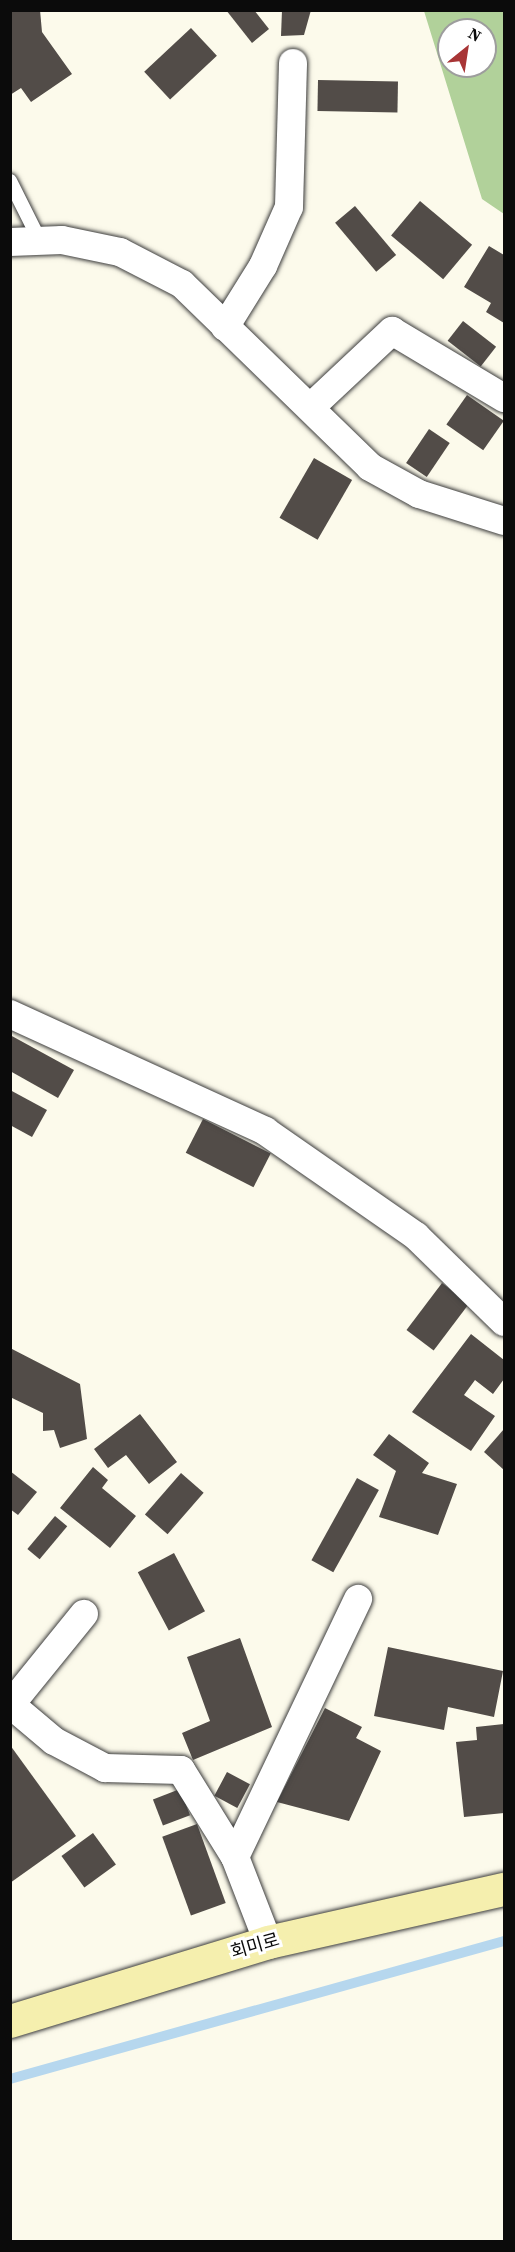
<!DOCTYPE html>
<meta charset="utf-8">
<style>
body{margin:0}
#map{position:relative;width:515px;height:2252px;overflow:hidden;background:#fcfaeb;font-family:"Source Serif 4","Noto Sans KR",serif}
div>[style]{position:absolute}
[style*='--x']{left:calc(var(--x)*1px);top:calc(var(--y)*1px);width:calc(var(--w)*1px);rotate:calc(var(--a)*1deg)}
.forest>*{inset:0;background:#b1d19a}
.stream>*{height:10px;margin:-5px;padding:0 5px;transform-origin:5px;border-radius:5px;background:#b6d7ee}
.building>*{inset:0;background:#524c48;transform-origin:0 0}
.roads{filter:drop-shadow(0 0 2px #3e3e3e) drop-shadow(0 0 2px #3e3e3e)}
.lane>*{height:14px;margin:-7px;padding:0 7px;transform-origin:7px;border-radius:7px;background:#fff}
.street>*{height:28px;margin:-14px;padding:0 14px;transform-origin:14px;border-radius:14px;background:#fff}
.secondary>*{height:33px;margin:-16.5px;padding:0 16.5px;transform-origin:16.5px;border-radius:16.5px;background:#f5efae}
span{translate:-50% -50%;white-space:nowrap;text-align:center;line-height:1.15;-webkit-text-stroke:6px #fff;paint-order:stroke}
.street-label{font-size:18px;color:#0b0b0b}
.frame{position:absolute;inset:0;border:12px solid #0b0b0b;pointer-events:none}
.north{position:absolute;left:437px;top:18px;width:60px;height:60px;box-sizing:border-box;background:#fff;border:2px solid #9d9d9d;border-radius:50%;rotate:30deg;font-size:16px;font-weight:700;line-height:24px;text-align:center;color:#0b0b0b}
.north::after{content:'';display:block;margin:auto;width:21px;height:27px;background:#a83536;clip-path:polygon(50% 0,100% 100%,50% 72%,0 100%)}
</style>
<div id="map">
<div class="forest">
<i style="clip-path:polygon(evenodd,424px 11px,504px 11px,504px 214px,482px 199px,424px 11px,449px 30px,485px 30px,485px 66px,449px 66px,449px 30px)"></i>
</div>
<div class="stream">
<i style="--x:10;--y:2079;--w:513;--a:-15.61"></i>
</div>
<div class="building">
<i style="clip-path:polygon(10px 10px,40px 10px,42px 32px,72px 74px,31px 102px,21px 88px,10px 95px)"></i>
<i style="clip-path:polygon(226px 10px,254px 10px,269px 29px,252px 43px)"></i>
<i style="clip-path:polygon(282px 10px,311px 10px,304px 35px,281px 36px)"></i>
<i style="left:191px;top:28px;width:38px;height:64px;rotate:47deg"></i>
<i style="left:318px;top:80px;width:80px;height:31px;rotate:1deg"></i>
<i style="left:420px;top:201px;width:68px;height:45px;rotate:40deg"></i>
<i style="left:355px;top:206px;width:64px;height:26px;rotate:50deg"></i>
<i style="clip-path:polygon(489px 246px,504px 255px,504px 323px,486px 312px,491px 303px,464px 287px)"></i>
<i style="left:463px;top:321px;width:42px;height:25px;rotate:38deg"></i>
<i style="left:467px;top:395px;width:45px;height:36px;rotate:35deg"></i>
<i style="left:429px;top:429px;width:25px;height:41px;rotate:34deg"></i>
<i style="left:314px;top:458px;width:44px;height:69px;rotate:30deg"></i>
<i style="clip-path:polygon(10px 1035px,74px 1070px,58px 1098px,10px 1071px)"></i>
<i style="clip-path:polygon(10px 1090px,47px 1110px,32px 1137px,10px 1125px)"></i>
<i style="left:203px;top:1119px;width:76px;height:38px;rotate:27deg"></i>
<i style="left:442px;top:1283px;width:34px;height:59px;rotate:37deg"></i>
<i style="clip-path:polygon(471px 1334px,504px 1360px,504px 1379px,493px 1394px,475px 1380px,464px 1395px,495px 1416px,471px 1451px,412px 1412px)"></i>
<i style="clip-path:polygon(12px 1349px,80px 1384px,87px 1439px,60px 1448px,54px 1430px,43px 1431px,43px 1413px,10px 1397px)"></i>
<i style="clip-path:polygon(140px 1414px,177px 1462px,149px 1484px,126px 1455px,108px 1468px,94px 1449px)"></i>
<i style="clip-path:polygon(504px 1429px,504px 1470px,484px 1452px)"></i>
<i style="clip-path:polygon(389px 1434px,429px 1463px,422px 1473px,457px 1484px,438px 1535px,379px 1517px,396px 1471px,373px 1455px)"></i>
<i style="clip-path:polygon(93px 1467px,108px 1480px,102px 1488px,136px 1516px,110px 1548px,60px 1508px)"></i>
<i style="clip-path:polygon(10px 1471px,37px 1492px,18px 1515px,10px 1509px)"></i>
<i style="left:181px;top:1473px;width:30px;height:55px;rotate:41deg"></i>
<i style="left:357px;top:1478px;width:25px;height:94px;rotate:29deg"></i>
<i style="left:55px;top:1516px;width:16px;height:43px;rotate:40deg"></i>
<i style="left:174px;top:1553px;width:66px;height:41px;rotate:62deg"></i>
<i style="clip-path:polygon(240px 1638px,272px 1727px,193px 1760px,182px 1733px,210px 1721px,187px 1657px)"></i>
<i style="clip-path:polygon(388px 1647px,503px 1671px,494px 1717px,448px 1707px,444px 1730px,374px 1716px)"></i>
<i style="clip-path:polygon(325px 1708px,362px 1727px,356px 1738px,381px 1751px,349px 1821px,277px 1802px)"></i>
<i style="clip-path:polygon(504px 1724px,504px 1813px,464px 1817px,456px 1742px,477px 1740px,476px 1727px)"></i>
<i style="clip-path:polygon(10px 1745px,76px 1836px,10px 1883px)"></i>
<i style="left:227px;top:1772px;width:26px;height:27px;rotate:28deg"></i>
<i style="left:180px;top:1789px;width:28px;height:29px;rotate:69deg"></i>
<i style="left:197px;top:1824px;width:84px;height:37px;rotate:70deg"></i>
<i style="left:93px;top:1833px;width:39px;height:39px;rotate:54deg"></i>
</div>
<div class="roads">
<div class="lane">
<i style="--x:10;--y:181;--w:65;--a:63.4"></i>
</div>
<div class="street">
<i style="--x:10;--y:242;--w:52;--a:-2.2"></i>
<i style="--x:62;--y:240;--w:59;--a:11.7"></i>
<i style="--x:120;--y:252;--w:70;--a:27.3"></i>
<i style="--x:182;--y:284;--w:262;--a:44.2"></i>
<i style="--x:370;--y:467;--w:56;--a:28.9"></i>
<i style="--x:419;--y:494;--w:89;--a:17.6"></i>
<i style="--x:225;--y:327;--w:72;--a:-58.1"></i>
<i style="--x:263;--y:266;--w:64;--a:-66.2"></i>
<i style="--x:289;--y:207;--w:144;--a:-88.4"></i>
<i style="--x:312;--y:406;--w:110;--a:-43.2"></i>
<i style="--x:392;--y:331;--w:131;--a:30.9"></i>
<i style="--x:10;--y:1014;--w:281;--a:24.6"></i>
<i style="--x:265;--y:1131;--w:184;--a:34.8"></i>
<i style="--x:416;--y:1236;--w:123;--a:44.3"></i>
<i style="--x:10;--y:1704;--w:57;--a:40.1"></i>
<i style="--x:54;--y:1741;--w:58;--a:27.9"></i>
<i style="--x:105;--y:1768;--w:76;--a:1.5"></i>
<i style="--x:181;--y:1770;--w:102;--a:58.2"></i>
<i style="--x:235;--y:1857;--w:91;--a:68.8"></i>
<i style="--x:11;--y:1704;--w:116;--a:-51"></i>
<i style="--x:235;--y:1857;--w:286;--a:-64.5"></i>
</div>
<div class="secondary">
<i style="--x:10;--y:2021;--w:270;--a:-17"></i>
<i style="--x:268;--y:1942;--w:242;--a:-12.7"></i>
</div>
</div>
<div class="street-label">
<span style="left:255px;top:1946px;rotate:-16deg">회미로</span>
</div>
<div class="frame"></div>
<div class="north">N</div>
</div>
